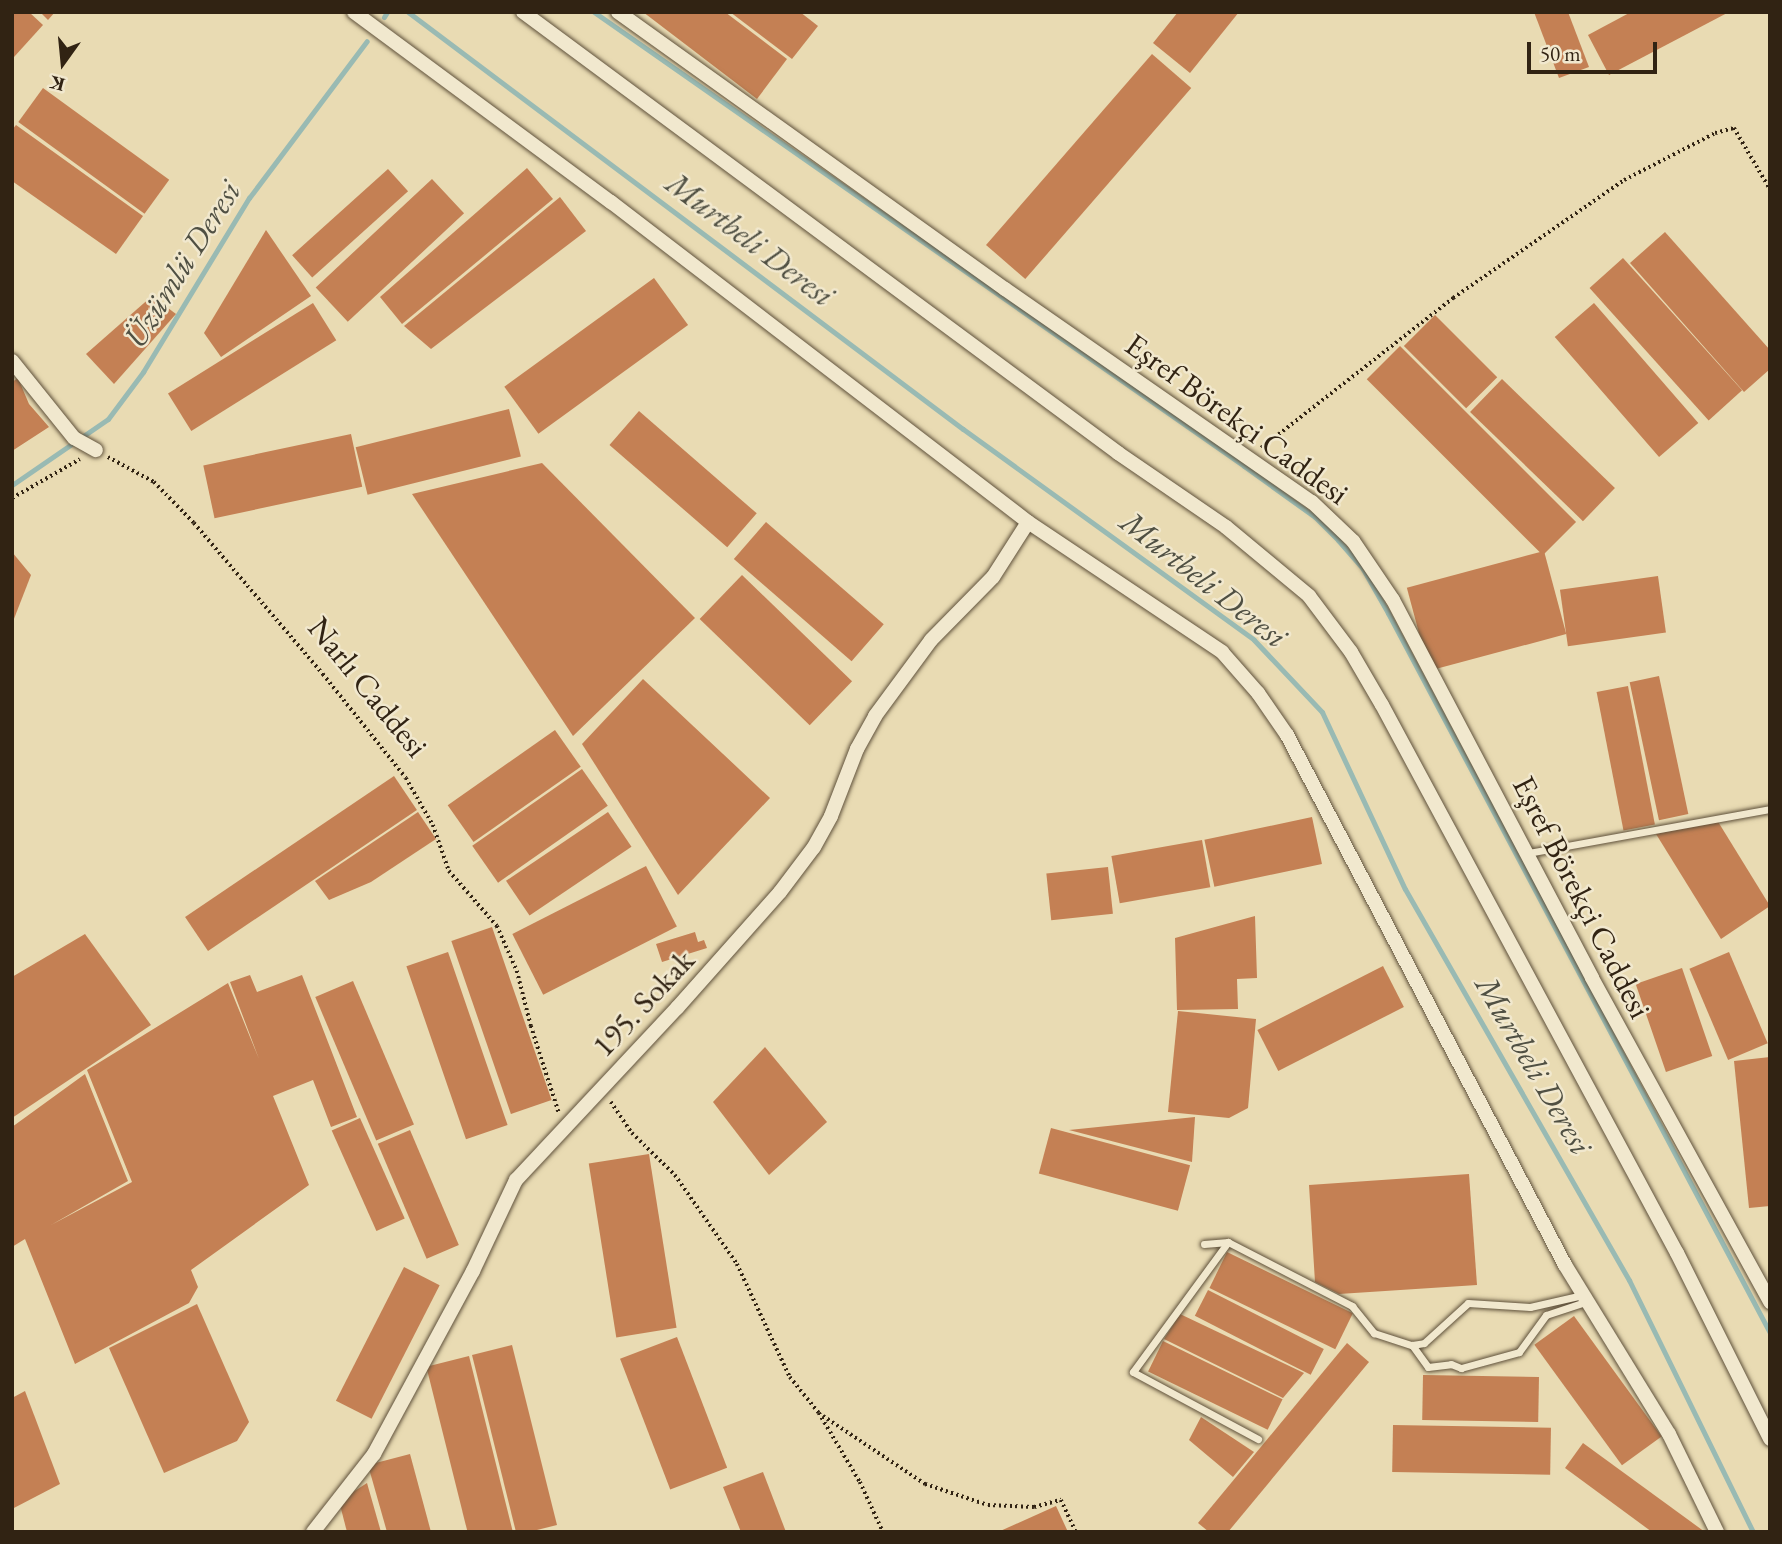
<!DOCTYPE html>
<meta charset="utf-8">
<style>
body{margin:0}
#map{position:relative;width:1782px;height:1544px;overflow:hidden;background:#e9dbb3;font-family:"EB Garamond",serif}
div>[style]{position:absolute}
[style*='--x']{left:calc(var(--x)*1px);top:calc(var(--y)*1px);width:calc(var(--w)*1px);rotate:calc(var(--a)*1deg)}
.stream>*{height:5px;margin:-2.5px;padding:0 2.5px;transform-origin:2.5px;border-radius:2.5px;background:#99bab3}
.building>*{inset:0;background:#c48054;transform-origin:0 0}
.path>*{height:3.5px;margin-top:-1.75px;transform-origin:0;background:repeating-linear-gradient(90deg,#312313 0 2px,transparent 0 5.5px)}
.roads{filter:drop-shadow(0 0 2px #5f513b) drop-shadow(0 0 2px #5f513b)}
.lane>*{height:7px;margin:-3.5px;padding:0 3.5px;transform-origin:3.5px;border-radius:3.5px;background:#f1e8ce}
.street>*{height:14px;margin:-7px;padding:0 7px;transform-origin:7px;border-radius:7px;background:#f1e8ce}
span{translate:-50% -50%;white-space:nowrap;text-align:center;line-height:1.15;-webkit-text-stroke:5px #f1e8ce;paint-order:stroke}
.street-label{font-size:32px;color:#312313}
.water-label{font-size:33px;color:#505043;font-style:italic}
.frame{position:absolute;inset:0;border:14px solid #312313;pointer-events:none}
.north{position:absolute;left:28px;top:28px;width:70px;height:70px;-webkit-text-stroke:5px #f1e8ce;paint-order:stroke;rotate:195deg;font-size:19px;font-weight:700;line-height:28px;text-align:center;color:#312313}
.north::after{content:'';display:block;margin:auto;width:24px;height:32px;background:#312313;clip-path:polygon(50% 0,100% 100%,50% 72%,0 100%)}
.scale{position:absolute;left:1527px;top:42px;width:130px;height:32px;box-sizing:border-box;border:4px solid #312313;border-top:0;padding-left:9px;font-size:21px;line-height:24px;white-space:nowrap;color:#312313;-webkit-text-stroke:5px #f1e8ce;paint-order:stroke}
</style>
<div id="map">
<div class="stream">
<i style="--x:408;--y:12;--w:694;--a:36.92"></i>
<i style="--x:963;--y:429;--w:359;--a:35.9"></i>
<i style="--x:1254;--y:640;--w:99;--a:46.6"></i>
<i style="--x:1322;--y:712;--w:195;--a:64.9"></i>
<i style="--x:1405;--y:889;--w:451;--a:60.2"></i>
<i style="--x:1629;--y:1280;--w:281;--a:63.8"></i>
<i style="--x:594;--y:12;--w:793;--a:34.93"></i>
<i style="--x:1244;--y:466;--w:87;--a:35.7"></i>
<i style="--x:1315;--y:517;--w:33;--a:45"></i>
<i style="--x:1338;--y:540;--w:38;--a:49"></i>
<i style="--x:1363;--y:569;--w:51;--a:60.4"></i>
<i style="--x:1388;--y:613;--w:815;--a:62.05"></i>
<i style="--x:384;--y:17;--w:6;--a:-59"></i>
<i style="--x:12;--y:485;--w:116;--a:-34.5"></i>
<i style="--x:108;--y:419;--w:59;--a:-53.3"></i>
<i style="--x:143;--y:372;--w:204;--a:-58.7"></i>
<i style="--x:249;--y:198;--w:196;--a:-53.1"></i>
</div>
<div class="building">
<i style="clip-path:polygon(12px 12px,29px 12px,43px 25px,14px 57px)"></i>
<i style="clip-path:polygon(40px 12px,55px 12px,48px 20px)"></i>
<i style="clip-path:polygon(643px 12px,725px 12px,787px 59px,757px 99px)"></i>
<i style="clip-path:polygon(730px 12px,800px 12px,818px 26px,792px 59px)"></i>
<i style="clip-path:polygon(1178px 12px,1239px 12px,1190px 73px,1153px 43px)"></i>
<i style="clip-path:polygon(1534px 12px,1568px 12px,1589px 67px,1559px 78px)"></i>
<i style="clip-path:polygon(1631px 12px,1729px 12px,1609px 75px,1588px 35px)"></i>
<i style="left:1152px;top:54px;width:52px;height:253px;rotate:41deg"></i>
<i style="left:43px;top:88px;width:156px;height:42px;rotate:36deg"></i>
<i style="clip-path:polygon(16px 125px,143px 216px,116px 254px,12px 181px,12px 130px)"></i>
<i style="clip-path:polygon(527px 168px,553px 199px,402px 324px,380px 297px)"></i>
<i style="left:388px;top:169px;width:30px;height:129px;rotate:48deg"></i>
<i style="left:432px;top:179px;width:47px;height:159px;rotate:47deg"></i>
<i style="clip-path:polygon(560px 197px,586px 231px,431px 349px,404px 326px)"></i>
<i style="clip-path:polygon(266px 230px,311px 296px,221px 357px,204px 333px)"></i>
<i style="clip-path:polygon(1665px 232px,1770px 350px,1770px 369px,1744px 392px,1630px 263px)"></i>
<i style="left:1623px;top:258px;width:178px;height:45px;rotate:48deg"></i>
<i style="left:654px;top:278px;width:58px;height:185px;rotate:54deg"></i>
<i style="clip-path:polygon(152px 296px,176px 314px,114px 384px,86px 354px)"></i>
<i style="left:313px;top:303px;width:44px;height:171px;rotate:58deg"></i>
<i style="left:1594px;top:303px;width:159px;height:52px;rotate:49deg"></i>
<i style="left:1435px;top:315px;width:88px;height:44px;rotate:45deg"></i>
<i style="left:1400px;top:346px;width:249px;height:47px;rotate:45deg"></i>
<i style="clip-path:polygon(18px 378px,29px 404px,49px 427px,12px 451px,12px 382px)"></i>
<i style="left:1502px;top:379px;width:157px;height:46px;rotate:44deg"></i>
<i style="left:509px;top:409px;width:49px;height:158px;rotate:76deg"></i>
<i style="left:639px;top:411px;width:156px;height:45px;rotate:41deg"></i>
<i style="left:351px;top:434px;width:54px;height:151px;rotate:78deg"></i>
<i style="clip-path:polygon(542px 463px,695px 618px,573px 736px,412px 494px)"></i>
<i style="left:766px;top:522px;width:156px;height:49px;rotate:41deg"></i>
<i style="left:1544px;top:551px;width:86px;height:142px;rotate:75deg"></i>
<i style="clip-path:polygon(12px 552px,31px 575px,12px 624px)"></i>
<i style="left:742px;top:575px;width:153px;height:61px;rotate:44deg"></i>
<i style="left:1658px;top:576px;width:57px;height:99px;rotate:82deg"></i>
<i style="left:1659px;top:676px;width:141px;height:30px;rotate:78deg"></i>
<i style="clip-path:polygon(643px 679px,770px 798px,678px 895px,582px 744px)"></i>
<i style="left:1628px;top:686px;width:141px;height:32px;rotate:79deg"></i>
<i style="left:555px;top:730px;width:45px;height:131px;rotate:55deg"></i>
<i style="left:582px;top:769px;width:45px;height:134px;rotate:55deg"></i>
<i style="left:394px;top:776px;width:41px;height:252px;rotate:56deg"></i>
<i style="clip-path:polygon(418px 812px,436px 839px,371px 882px,329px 900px,315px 881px)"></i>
<i style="left:608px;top:812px;width:42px;height:123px;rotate:56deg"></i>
<i style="left:1312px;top:817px;width:48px;height:110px;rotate:78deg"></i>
<i style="clip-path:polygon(1717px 820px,1770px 906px,1721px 939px,1656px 834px)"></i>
<i style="left:1202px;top:840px;width:48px;height:92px;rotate:80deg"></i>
<i style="left:646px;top:866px;width:68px;height:150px;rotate:63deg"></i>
<i style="left:1108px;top:867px;width:47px;height:62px;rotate:84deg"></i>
<i style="clip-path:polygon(1255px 916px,1257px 978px,1237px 979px,1238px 1009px,1177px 1010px,1175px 938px)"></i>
<i style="left:492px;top:927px;width:183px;height:43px;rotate:71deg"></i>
<i style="clip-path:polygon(695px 932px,698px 942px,704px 940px,707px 948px,662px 962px,656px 944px)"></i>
<i style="clip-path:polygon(85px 934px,151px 1025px,12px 1118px,12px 977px)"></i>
<i style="left:448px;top:952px;width:183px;height:44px;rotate:71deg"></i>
<i style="left:1729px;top:952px;width:99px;height:43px;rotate:67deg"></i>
<i style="left:1383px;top:966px;width:46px;height:141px;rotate:63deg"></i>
<i style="left:1682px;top:968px;width:93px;height:49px;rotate:71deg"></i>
<i style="clip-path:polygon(250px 975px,257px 992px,302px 975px,357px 1117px,331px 1127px,313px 1080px,273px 1096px,309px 1185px,191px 1270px,198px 1287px,189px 1303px,75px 1364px,25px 1239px,12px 1247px,12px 1127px,85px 1074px,128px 1181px,51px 1225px,132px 1182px,87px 1070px,228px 983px,259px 1059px,230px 982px)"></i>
<i style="left:353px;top:981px;width:156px;height:41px;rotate:67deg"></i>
<i style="clip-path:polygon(1178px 1011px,1256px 1019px,1248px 1108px,1229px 1118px,1168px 1112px)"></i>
<i style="clip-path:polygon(765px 1047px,827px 1122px,769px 1175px,713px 1102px)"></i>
<i style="clip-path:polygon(1770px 1057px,1770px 1206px,1749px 1208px,1734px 1061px)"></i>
<i style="clip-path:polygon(1195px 1117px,1192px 1162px,1069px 1130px)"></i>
<i style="left:360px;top:1118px;width:110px;height:31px;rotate:66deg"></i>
<i style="left:1051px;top:1128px;width:144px;height:47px;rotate:15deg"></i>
<i style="left:410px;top:1130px;width:125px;height:35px;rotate:67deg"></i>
<i style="left:649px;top:1154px;width:176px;height:61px;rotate:81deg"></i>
<i style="clip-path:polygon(1469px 1174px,1477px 1285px,1339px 1294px,1315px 1282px,1309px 1185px)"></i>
<i style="left:1227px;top:1252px;width:140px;height:40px;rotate:26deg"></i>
<i style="left:404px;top:1267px;width:40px;height:150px;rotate:27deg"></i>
<i style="left:1208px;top:1290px;width:130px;height:29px;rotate:27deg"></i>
<i style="clip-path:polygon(197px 1304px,249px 1422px,237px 1441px,164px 1473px,109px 1348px)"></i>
<i style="clip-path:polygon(1180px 1314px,1304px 1373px,1283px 1398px,1164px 1339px)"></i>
<i style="left:1574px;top:1316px;width:149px;height:49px;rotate:54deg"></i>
<i style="left:677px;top:1337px;width:140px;height:61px;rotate:69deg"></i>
<i style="left:1163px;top:1341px;width:133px;height:34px;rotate:26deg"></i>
<i style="clip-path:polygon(1347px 1343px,1369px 1362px,1228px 1532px,1209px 1532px,1198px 1523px)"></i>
<i style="clip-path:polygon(512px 1345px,557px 1525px,529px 1532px,516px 1532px,472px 1355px)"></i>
<i style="left:469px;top:1356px;width:181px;height:44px;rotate:76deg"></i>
<i style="left:1423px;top:1375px;width:116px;height:45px;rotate:1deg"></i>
<i style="clip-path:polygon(25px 1391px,60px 1484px,12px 1509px,12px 1398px)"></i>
<i style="clip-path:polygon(1201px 1417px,1254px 1452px,1233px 1477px,1189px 1440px)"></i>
<i style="left:1393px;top:1425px;width:158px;height:47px;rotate:1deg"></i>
<i style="clip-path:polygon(1583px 1443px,1705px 1532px,1652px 1532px,1565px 1468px)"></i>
<i style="clip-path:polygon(410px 1454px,431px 1532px,387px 1532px,368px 1465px)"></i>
<i style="clip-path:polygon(763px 1472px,786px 1532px,741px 1532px,723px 1487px)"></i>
<i style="clip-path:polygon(367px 1483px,381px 1532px,347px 1532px,339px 1501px)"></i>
<i style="clip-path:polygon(1056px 1506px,1068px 1532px,998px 1532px)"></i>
</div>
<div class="path">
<i style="--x:1261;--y:448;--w:244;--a:-38"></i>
<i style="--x:1453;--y:298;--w:208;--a:-34.6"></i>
<i style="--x:1624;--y:180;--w:102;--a:-27.3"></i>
<i style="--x:1715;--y:133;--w:20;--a:-15"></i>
<i style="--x:1734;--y:128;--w:71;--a:59.5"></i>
<i style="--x:108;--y:457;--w:52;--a:28.5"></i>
<i style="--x:154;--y:482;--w:57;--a:45.7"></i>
<i style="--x:194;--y:523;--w:199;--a:49.5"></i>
<i style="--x:323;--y:674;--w:133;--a:51.4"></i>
<i style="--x:406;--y:778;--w:54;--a:60.1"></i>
<i style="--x:433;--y:825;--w:49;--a:70.8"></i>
<i style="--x:449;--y:871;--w:73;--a:48.9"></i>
<i style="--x:497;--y:926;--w:49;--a:66"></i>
<i style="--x:517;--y:971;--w:57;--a:75.7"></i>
<i style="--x:531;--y:1026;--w:91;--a:72.2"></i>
<i style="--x:12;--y:498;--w:78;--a:-29.8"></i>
<i style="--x:611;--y:1102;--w:37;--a:56"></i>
<i style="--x:632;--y:1133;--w:60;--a:44.3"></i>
<i style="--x:675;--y:1175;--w:108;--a:55.1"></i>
<i style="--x:737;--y:1264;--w:125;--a:64.9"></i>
<i style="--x:790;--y:1377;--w:46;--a:51.1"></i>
<i style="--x:819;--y:1413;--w:80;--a:59.3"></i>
<i style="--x:860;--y:1482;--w:55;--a:65.3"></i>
<i style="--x:823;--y:1416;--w:123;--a:33.7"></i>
<i style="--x:925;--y:1484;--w:66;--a:18.4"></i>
<i style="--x:988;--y:1505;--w:46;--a:2.5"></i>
<i style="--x:1034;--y:1507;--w:28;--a:-15"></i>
<i style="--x:1061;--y:1500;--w:35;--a:65"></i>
</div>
<div class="roads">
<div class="lane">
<i style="--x:1528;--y:853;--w:246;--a:-10.3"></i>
<i style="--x:1228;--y:1242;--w:161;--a:126.2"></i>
<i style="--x:1133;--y:1372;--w:142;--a:28.2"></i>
<i style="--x:1204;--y:1244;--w:24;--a:-5"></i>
<i style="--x:1228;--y:1242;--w:140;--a:27.3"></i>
<i style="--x:1352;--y:1306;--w:35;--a:51"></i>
<i style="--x:1374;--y:1333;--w:40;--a:18"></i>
<i style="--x:1412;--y:1345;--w:12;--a:-9"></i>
<i style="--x:1424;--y:1343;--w:59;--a:-42.3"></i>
<i style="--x:1468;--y:1303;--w:62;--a:3.7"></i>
<i style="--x:1530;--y:1307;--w:54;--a:-12.8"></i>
<i style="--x:1412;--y:1345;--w:27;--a:54"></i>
<i style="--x:1428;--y:1367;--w:23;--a:-7"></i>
<i style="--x:1451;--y:1364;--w:11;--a:22"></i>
<i style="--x:1461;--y:1368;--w:60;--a:-15.4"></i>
<i style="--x:1519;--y:1352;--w:46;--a:-53.9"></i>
<i style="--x:1546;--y:1315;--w:44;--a:-18.4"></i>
</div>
<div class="street">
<i style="--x:354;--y:12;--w:320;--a:36.5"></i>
<i style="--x:611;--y:202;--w:526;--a:37.5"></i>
<i style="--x:1028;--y:522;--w:234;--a:33.8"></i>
<i style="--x:1222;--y:652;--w:55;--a:48.7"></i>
<i style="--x:1258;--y:693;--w:51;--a:55.4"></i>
<i style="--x:1287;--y:735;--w:598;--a:62.32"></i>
<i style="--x:1565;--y:1265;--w:198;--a:58.4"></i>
<i style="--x:1669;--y:1434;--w:109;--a:63.9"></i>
<i style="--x:523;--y:12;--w:741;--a:36.54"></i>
<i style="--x:1118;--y:453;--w:131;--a:34.4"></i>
<i style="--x:1226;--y:527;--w:108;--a:39.7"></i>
<i style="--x:1309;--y:596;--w:70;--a:53.1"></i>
<i style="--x:1351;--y:652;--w:61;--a:59.7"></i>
<i style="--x:1382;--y:705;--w:622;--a:61.71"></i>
<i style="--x:1677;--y:1253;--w:208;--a:63.4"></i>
<i style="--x:618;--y:12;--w:476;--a:35.6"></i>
<i style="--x:1005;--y:289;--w:374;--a:34.8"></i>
<i style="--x:1312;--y:502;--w:57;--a:43.6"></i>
<i style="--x:1353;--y:541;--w:71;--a:55.9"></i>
<i style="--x:1393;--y:600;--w:427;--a:62.2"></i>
<i style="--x:1592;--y:978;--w:370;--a:61.2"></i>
<i style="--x:12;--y:361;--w:99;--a:51.2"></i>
<i style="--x:74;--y:438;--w:25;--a:29"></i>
<i style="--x:313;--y:1532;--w:99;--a:-52"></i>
<i style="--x:374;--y:1454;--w:208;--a:-61.6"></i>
<i style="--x:473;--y:1271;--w:101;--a:-64.7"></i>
<i style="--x:516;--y:1180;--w:236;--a:-46.9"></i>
<i style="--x:677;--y:1008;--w:155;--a:-48.4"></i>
<i style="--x:780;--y:892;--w:56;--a:-52.9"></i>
<i style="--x:814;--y:847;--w:35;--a:-61"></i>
<i style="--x:831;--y:816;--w:72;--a:-68.8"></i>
<i style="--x:857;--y:749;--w:38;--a:-61"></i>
<i style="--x:875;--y:716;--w:94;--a:-53.6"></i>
<i style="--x:931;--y:640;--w:88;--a:-45.5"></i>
<i style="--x:993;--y:577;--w:65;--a:-57.5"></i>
</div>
</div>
<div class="street-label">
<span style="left:1237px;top:419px;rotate:36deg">Eşref Börekçi Caddesi</span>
<span style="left:368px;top:687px;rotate:51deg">Narlı Caddesi</span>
<span style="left:1582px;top:897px;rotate:63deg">Eşref Börekçi Caddesi</span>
<span style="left:643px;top:1003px;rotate:-47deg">195. Sokak</span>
</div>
<div class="water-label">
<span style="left:750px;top:239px;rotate:37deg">Murtbeli Deresi</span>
<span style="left:182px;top:264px;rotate:-58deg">Üzümlü Deresi</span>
<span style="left:1204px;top:579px;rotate:38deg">Murtbeli Deresi</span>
<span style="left:1534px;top:1065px;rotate:60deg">Murtbeli Deresi</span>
</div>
<div class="frame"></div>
<div class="north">K</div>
<div class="scale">50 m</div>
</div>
